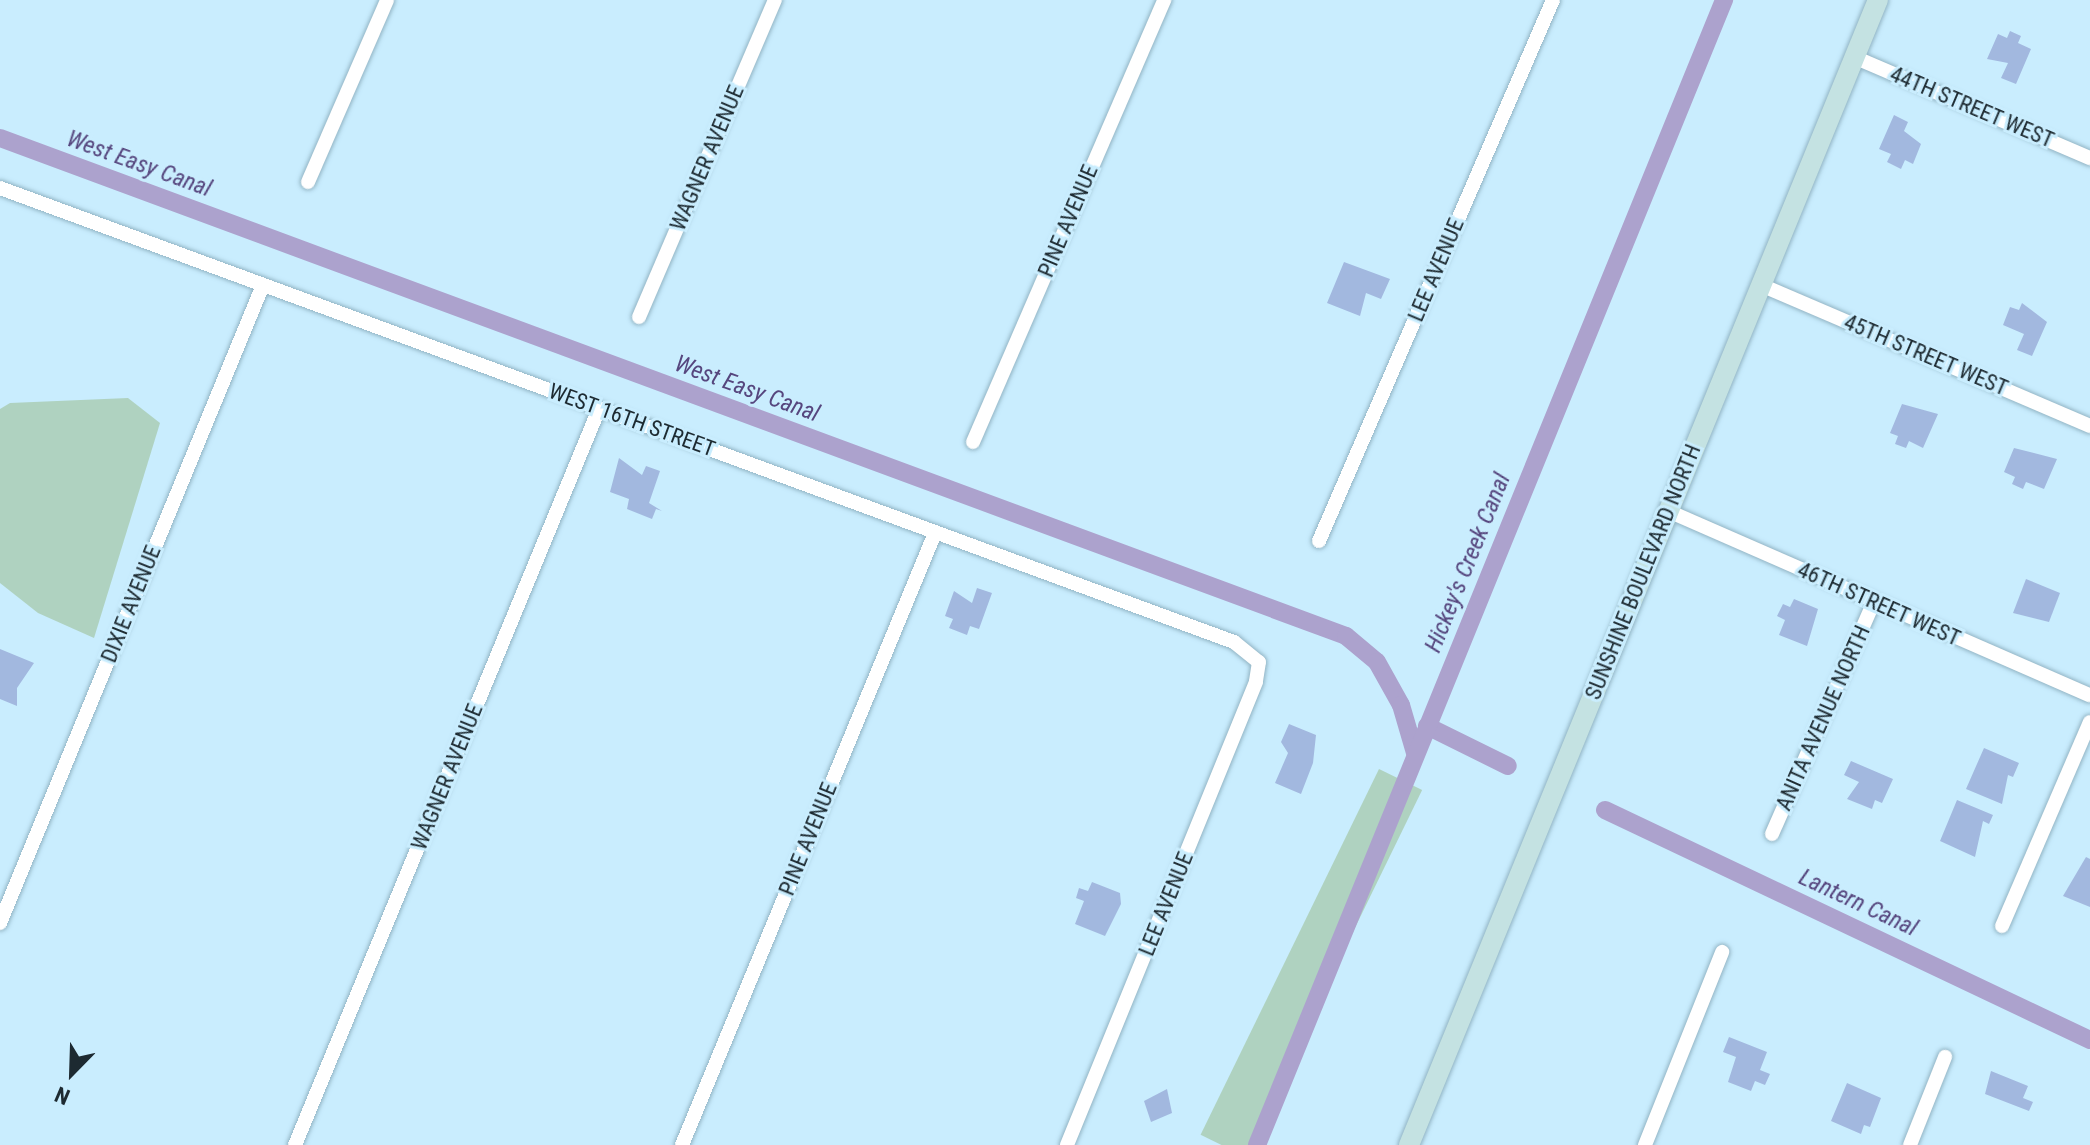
<!DOCTYPE html>
<style>
body{margin:0}
#map{position:relative;width:2090px;height:1145px;overflow:hidden;background:#c9edfe;font-family:"Roboto Condensed",sans-serif}
div>[style]{position:absolute}
[style*='--x']{left:calc(var(--x)*1px);top:calc(var(--y)*1px);width:calc(var(--w)*1px);rotate:calc(var(--a)*1deg)}
.green>*{inset:0;background:#afd2c0;transform-origin:0 0}
.canal>*{height:18px;margin:-9px;padding:0 9px;transform-origin:9px;border-radius:9px;background:#aca2cd}
.building>*{inset:0;background:#a2b8df}
.roads{filter:drop-shadow(0 0 2px #92b4c4) drop-shadow(0 0 2px #92b4c4)}
.street>*{height:14px;margin:-7px;padding:0 7px;transform-origin:7px;border-radius:7px;background:#fff}
.secondary>*{height:20px;margin:-10px;padding:0 10px;transform-origin:10px;border-radius:10px;background:#c4e2e2}
span{translate:-50% -50%;white-space:nowrap;text-align:center;line-height:1.15;-webkit-text-stroke:6px #c9edfe;paint-order:stroke}
.street-label{font-size:22px;color:#1d2a31}
.water-label{font-size:24px;color:#56467e;font-style:italic}
.north{position:absolute;left:32px;top:1033px;width:80px;height:80px;-webkit-text-stroke:6px #c9edfe;paint-order:stroke;rotate:203deg;font-size:22px;font-weight:700;line-height:32px;text-align:center;color:#1d2a31}
.north::after{content:'';display:block;margin:auto;width:28px;height:36px;background:#1d2a31;clip-path:polygon(50% 0,100% 100%,50% 72%,0 100%)}
</style>
<div id="map">
<div class="green">
<i style="clip-path:polygon(128px 398px,160px 423px,94px 638px,38px 613px,0 583px,0 409px,10px 403px)"></i>
<i style="left:1379px;top:769px;width:48px;height:407px;rotate:26deg"></i>
</div>
<div class="canal">
<i style="--x:0;--y:138;--w:1435;--a:20.3"></i>
<i style="--x:1346;--y:636;--w:40;--a:40"></i>
<i style="--x:1377;--y:662;--w:49;--a:60.8"></i>
<i style="--x:1401;--y:705;--w:50;--a:73.7"></i>
<i style="--x:1427;--y:726;--w:90;--a:26.3"></i>
<i style="--x:1605;--y:810;--w:537;--a:25.37"></i>
<i style="--x:1257;--y:1145;--w:1237;--a:-67.81"></i>
</div>
<div class="building">
<i style="clip-path:polygon(2010px 31px,2021px 36px,2018px 43px,2031px 49px,2016px 84px,2001px 78px,2008px 63px,1987px 59px,1998px 34px,2007px 38px)"></i>
<i style="clip-path:polygon(1894px 115px,1908px 122px,1904px 131px,1921px 144px,1913px 164px,1905px 160px,1901px 169px,1887px 162px,1891px 154px,1879px 149px)"></i>
<i style="clip-path:polygon(1344px 262px,1390px 279px,1381px 299px,1366px 293px,1360px 316px,1327px 303px)"></i>
<i style="clip-path:polygon(2022px 303px,2047px 322px,2032px 356px,2017px 350px,2024px 334px,2003px 325px,2010px 307px,2019px 310px)"></i>
<i style="clip-path:polygon(1902px 404px,1938px 414px,1923px 448px,1909px 441px,1906px 448px,1895px 444px,1898px 436px,1890px 433px)"></i>
<i style="clip-path:polygon(2014px 448px,2057px 459px,2044px 489px,2026px 482px,2023px 489px,2012px 484px,2015px 477px,2004px 472px)"></i>
<i style="clip-path:polygon(619px 458px,642px 475px,646px 466px,660px 471px,649px 503px,662px 511px,656px 509px,652px 519px,627px 509px,629px 499px,610px 492px)"></i>
<i style="clip-path:polygon(2026px 579px,2060px 593px,2049px 622px,2013px 613px)"></i>
<i style="clip-path:polygon(977px 588px,992px 593px,979px 629px,970px 626px,967px 635px,949px 628px,953px 619px,945px 616px,954px 591px,972px 603px)"></i>
<i style="clip-path:polygon(1794px 599px,1818px 609px,1807px 646px,1779px 635px,1785px 620px,1777px 616px,1783px 604px,1790px 607px)"></i>
<i style="clip-path:polygon(0 649px,34px 663px,17px 688px,17px 706px,0 699px)"></i>
<i style="clip-path:polygon(1289px 724px,1316px 735px,1313px 763px,1301px 794px,1275px 783px,1288px 753px,1281px 742px)"></i>
<i style="clip-path:polygon(1984px 748px,2019px 763px,2013px 777px,2008px 775px,2002px 804px,1966px 789px)"></i>
<i style="clip-path:polygon(1851px 761px,1893px 779px,1882px 803px,1875px 800px,1872px 809px,1847px 799px,1859px 782px,1844px 775px)"></i>
<i style="clip-path:polygon(1957px 800px,1993px 815px,1989px 824px,1983px 821px,1975px 857px,1940px 841px)"></i>
<i style="clip-path:polygon(2086px 857px,2090px 859px,2090px 907px,2063px 896px)"></i>
<i style="clip-path:polygon(1092px 882px,1120px 893px,1121px 904px,1105px 936px,1075px 924px,1084px 901px,1076px 898px,1079px 888px,1088px 891px)"></i>
<i style="clip-path:polygon(1729px 1037px,1767px 1052px,1760px 1070px,1770px 1074px,1765px 1085px,1755px 1081px,1751px 1091px,1728px 1082px,1736px 1057px,1723px 1052px)"></i>
<i style="clip-path:polygon(1991px 1071px,2028px 1086px,2023px 1098px,2033px 1102px,2029px 1111px,1985px 1094px)"></i>
<i style="clip-path:polygon(1847px 1083px,1881px 1098px,1870px 1127px,1864px 1125px,1861px 1134px,1831px 1121px)"></i>
<i style="clip-path:polygon(1167px 1089px,1172px 1113px,1151px 1122px,1144px 1101px)"></i>
</div>
<div class="roads">
<div class="street">
<i style="--x:1854;--y:57;--w:257;--a:23.2"></i>
<i style="--x:308;--y:182;--w:198;--a:-66.5"></i>
<i style="--x:0;--y:188;--w:1315;--a:20.2"></i>
<i style="--x:1234;--y:642;--w:32;--a:39"></i>
<i style="--x:1259;--y:662;--w:20;--a:99"></i>
<i style="--x:1256;--y:682;--w:500;--a:112.21"></i>
<i style="--x:1761;--y:285;--w:358;--a:23.2"></i>
<i style="--x:639;--y:317;--w:345;--a:-66.8"></i>
<i style="--x:973;--y:442;--w:482;--a:-66.6"></i>
<i style="--x:1668;--y:511;--w:460;--a:23.6"></i>
<i style="--x:1319;--y:541;--w:589;--a:-66.61"></i>
<i style="--x:1772;--y:834;--w:253;--a:-66.3"></i>
<i style="--x:0;--y:923;--w:690;--a:-67.6"></i>
<i style="--x:2002;--y:926;--w:222;--a:-66.7"></i>
<i style="--x:295;--y:1145;--w:796;--a:-67.56"></i>
<i style="--x:682;--y:1145;--w:662;--a:-67.54"></i>
<i style="--x:1645;--y:1145;--w:208;--a:-68.2"></i>
<i style="--x:1910;--y:1145;--w:95;--a:-68.3"></i>
</div>
<div class="secondary">
<i style="--x:1409;--y:1145;--w:1237;--a:-67.73"></i>
</div>
</div>
<div class="street-label">
<span style="left:1972px;top:107px;rotate:23deg">44TH STREET WEST</span>
<span style="left:707px;top:158px;rotate:-67deg">WAGNER AVENUE</span>
<span style="left:1068px;top:221px;rotate:-67deg">PINE AVENUE</span>
<span style="left:1436px;top:270px;rotate:-67deg">LEE AVENUE</span>
<span style="left:1926px;top:355px;rotate:23deg">45TH STREET WEST</span>
<span style="left:632px;top:420px;rotate:20deg">WEST 16TH STREET</span>
<span style="left:1643px;top:572px;rotate:-68deg">SUNSHINE BOULEVARD NORTH</span>
<span style="left:131px;top:604px;rotate:-68deg">DIXIE AVENUE</span>
<span style="left:1879px;top:604px;rotate:24deg">46TH STREET WEST</span>
<span style="left:1823px;top:718px;rotate:-66deg">ANITA AVENUE NORTH</span>
<span style="left:447px;top:777px;rotate:-68deg">WAGNER AVENUE</span>
<span style="left:808px;top:839px;rotate:-68deg">PINE AVENUE</span>
<span style="left:1166px;top:904px;rotate:-68deg">LEE AVENUE</span>
</div>
<div class="water-label">
<span style="left:139px;top:164px;rotate:20deg">West Easy Canal</span>
<span style="left:747px;top:389px;rotate:20deg">West Easy Canal</span>
<span style="left:1468px;top:563px;rotate:-68deg">Hickey's Creek Canal</span>
<span style="left:1858px;top:903px;rotate:25deg">Lantern Canal</span>
</div>
<div class="north">N</div>
</div>
